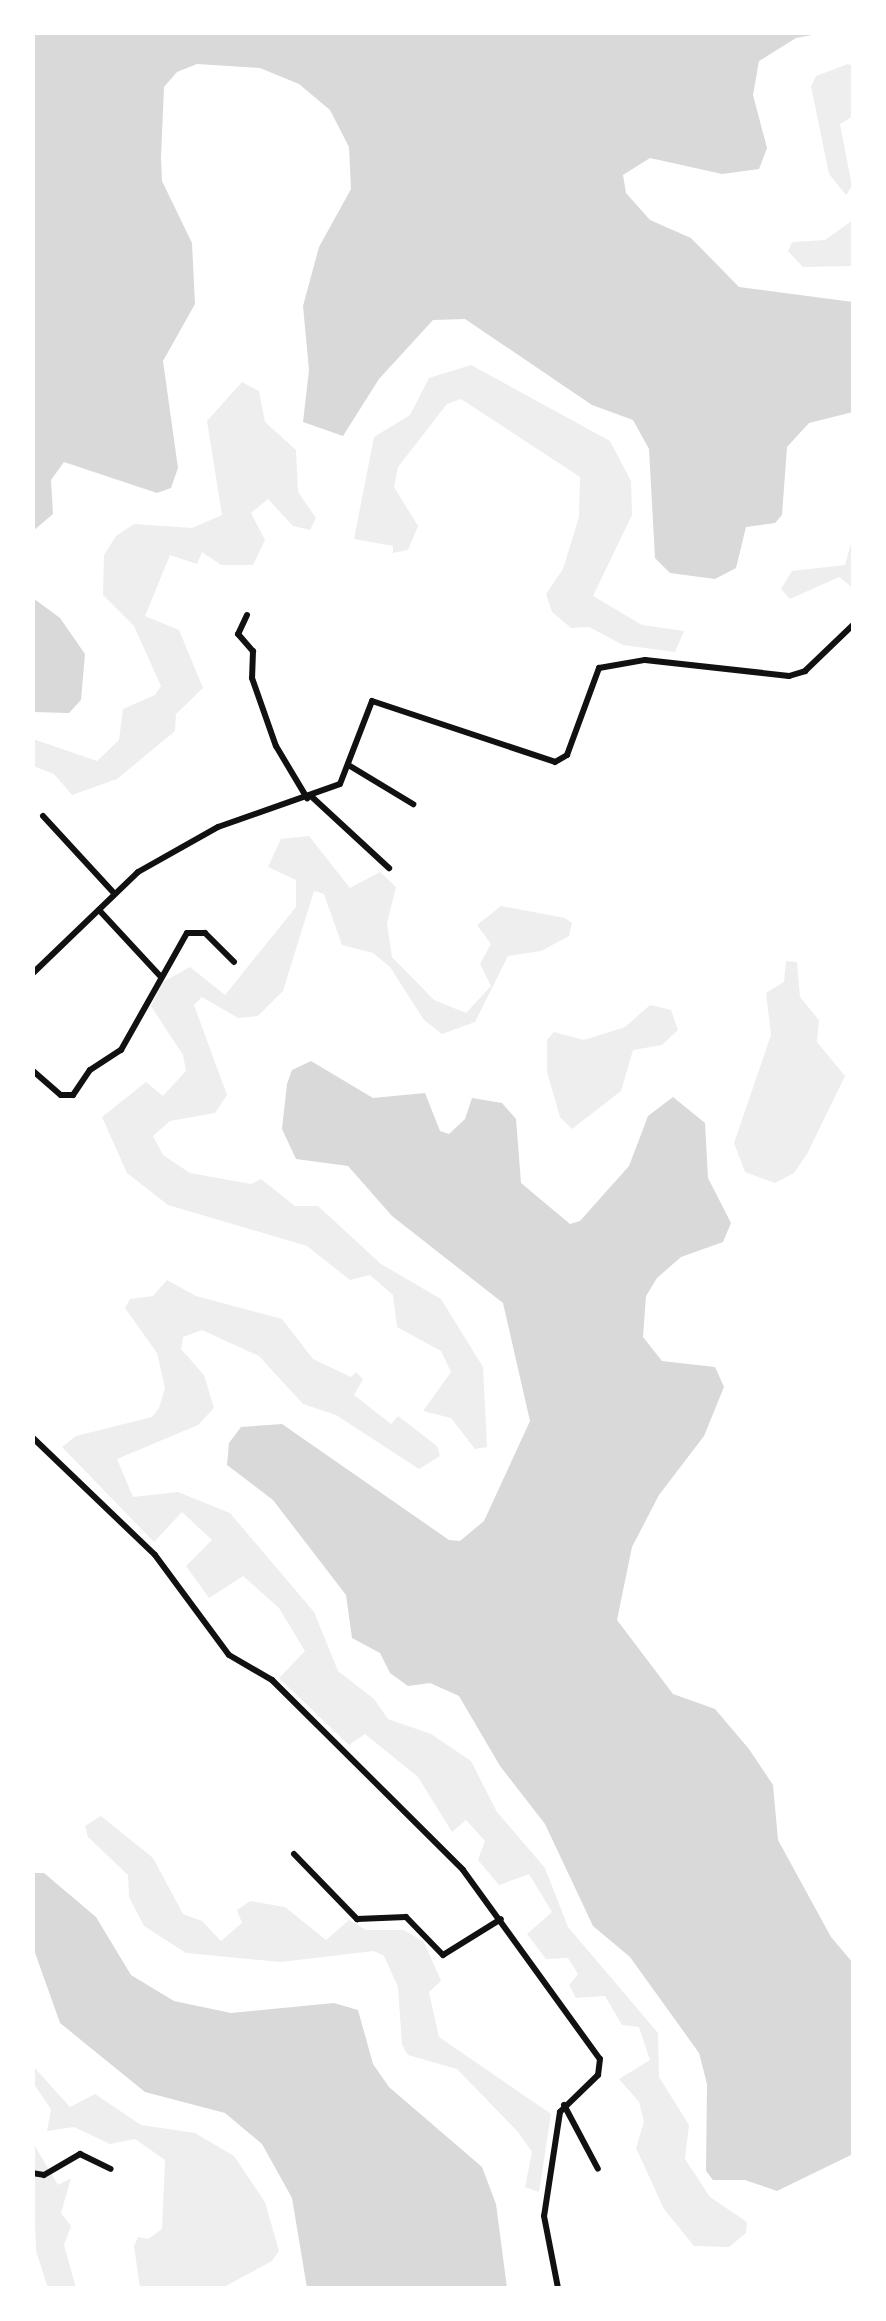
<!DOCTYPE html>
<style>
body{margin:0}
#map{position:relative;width:886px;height:2321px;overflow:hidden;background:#fff;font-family:Montserrat,sans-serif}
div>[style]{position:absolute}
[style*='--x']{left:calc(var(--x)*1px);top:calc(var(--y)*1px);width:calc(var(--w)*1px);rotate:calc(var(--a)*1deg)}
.green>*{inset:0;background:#eee}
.water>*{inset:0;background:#d9d9d9}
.minor>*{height:6px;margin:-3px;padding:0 3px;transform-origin:3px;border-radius:3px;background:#111}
span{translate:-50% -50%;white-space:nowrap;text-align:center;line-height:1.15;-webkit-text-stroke:9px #fff;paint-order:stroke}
.frame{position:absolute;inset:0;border:35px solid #fff;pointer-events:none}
</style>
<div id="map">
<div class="green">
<i style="clip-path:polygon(848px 64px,853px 66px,853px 116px,840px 124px,852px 186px,846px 195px,829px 174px,811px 86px,816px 76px)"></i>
<i style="clip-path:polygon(853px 220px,853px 266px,803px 267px,788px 251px,792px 242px,825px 240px)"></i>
<i style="clip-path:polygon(471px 365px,610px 441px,631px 481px,632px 515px,593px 596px,642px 625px,684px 631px,675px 652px,623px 645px,589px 627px,571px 628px,552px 612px,546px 594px,563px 569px,579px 517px,580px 477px,461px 399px,447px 404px,398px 467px,394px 487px,418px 526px,408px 550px,393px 553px,393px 546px,354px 539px,374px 437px,410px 415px,429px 378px)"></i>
<i style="clip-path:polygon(242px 382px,259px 391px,265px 422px,296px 450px,298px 492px,316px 518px,310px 530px,293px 526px,268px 499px,251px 513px,265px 540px,253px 565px,221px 565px,202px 552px,197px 564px,170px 555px,145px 616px,179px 630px,203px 688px,176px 714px,175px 731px,117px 779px,72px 795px,54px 774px,33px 766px,33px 739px,97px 761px,119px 740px,123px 709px,155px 695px,161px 686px,134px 626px,103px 595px,104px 555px,116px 536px,134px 524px,192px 528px,222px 515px,207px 421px)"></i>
<i style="clip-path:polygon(853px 536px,853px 588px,839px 577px,790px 599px,781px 589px,792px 571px,845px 565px)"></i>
<i style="clip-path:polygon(309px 836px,350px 888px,380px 872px,396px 887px,387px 923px,392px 957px,434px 1000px,466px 1013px,491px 986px,480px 964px,491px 944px,477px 925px,501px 906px,565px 918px,572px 923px,569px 936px,541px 951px,508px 956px,475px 1022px,442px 1034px,424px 1020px,390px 967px,373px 953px,342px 945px,324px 894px,314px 891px,283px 991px,258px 1016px,238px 1018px,202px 997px,194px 1005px,227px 1095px,215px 1113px,170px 1121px,153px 1136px,163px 1155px,190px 1173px,251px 1184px,261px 1179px,295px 1206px,318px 1206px,381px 1264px,441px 1299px,483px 1367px,487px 1447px,475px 1449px,451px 1418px,423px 1411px,451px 1372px,441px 1351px,397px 1327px,393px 1295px,370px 1275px,350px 1280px,307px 1246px,168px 1205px,127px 1173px,102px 1117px,146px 1082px,163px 1096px,186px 1071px,183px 1055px,151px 1006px,163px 982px,190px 967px,225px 995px,296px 907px,296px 880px,268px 867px,281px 839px)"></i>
<i style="clip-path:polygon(786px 961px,797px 962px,800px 997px,819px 1020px,817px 1042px,845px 1076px,807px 1154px,794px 1173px,775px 1183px,745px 1172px,734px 1143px,771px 1035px,766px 993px,784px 982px)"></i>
<i style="clip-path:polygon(650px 1005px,671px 1010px,678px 1030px,662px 1045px,633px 1050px,621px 1091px,572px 1129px,560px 1117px,547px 1072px,547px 1040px,554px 1032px,584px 1040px,625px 1027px)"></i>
<i style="clip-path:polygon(167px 1280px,196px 1296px,282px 1319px,313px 1359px,351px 1377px,356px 1372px,363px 1379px,354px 1395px,391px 1424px,398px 1416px,437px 1446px,440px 1456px,419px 1469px,336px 1415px,303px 1404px,259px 1356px,202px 1330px,183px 1337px,181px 1349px,204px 1375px,214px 1408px,198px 1425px,117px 1459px,133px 1497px,178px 1492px,230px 1513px,314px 1612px,338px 1671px,374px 1699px,388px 1719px,431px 1734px,471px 1761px,497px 1812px,545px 1868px,568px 1927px,658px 2033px,659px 2077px,689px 2125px,685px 2159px,710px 2197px,747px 2222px,746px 2233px,729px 2247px,694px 2246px,664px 2209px,636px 2148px,644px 2122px,639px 2102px,619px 2079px,650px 2060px,639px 2027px,622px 2025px,605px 1996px,576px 1998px,569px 1985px,578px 1974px,568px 1958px,546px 1959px,527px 1934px,552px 1912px,529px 1874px,499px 1885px,478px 1860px,485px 1841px,466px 1820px,452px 1832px,418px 1777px,365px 1734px,349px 1745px,279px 1678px,305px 1651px,279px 1608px,243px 1576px,209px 1598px,186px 1566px,212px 1540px,182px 1512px,154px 1542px,62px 1447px,76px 1436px,152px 1417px,159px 1408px,165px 1388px,157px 1353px,125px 1308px,130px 1299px,153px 1296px)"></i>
<i style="clip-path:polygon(101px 1816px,153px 1858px,183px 1914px,202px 1921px,221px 1941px,242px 1923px,237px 1910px,250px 1901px,285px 1907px,326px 1940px,349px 1920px,366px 1930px,404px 1930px,424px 1942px,441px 1981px,429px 1992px,439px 2037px,551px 2114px,539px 2192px,525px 2187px,532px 2152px,518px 2132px,457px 2069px,408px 2055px,402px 2045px,398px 1987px,384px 1956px,374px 1951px,281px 1962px,186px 1953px,144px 1926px,129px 1897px,128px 1875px,88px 1837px,85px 1826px)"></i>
<i style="clip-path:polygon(32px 2065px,70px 2107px,95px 2094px,141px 2125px,195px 2133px,234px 2156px,265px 2202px,279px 2251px,272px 2261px,222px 2288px,140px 2288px,134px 2246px,138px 2237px,148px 2239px,162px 2229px,165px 2160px,135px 2139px,110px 2144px,74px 2127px,47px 2131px,51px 2109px,33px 2083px)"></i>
<i style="clip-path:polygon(32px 2141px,58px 2185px,71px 2178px,61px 2213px,71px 2226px,64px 2245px,76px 2288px,48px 2288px,36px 2251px)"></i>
</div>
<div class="water">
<i style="clip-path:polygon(33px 32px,823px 33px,796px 38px,759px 61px,753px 95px,767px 148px,759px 169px,722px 174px,650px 158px,623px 175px,626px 193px,650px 220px,691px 238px,739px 287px,853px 302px,853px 412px,809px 423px,787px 447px,782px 515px,775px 523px,746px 527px,736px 568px,715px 579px,670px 573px,655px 558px,649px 449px,633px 420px,592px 405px,465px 319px,433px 320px,379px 379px,343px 436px,303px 422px,309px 370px,303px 306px,319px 247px,351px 189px,349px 147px,330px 110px,299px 84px,260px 68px,197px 64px,177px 72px,164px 87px,161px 158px,162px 181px,192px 243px,195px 304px,163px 361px,178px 468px,171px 488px,157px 493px,64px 462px,51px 480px,53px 514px,33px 531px)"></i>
<i style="clip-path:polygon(33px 598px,60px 618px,85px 654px,81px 700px,69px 713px,33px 712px)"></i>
<i style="clip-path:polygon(311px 1061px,373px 1098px,425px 1093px,440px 1131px,449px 1134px,465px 1119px,472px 1098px,502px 1103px,516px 1119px,521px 1183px,570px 1224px,580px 1221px,629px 1166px,648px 1116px,673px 1097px,705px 1123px,708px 1178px,731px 1223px,723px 1242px,681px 1257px,657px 1278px,646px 1296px,643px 1337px,662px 1361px,715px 1367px,724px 1387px,704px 1436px,659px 1495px,632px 1547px,617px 1620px,673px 1694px,715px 1709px,749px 1749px,773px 1785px,778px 1840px,831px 1937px,853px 1963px,853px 2154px,777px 2191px,745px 2180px,713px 2180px,706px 2171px,707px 2084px,699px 2053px,630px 1957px,593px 1926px,545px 1824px,500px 1766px,459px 1696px,430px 1683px,408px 1686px,390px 1673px,380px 1653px,352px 1638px,346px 1595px,273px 1500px,227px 1465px,229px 1443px,241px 1427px,282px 1424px,449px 1540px,460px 1541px,484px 1521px,530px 1421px,503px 1303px,392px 1216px,348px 1166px,296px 1159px,282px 1129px,287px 1084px,292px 1070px)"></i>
<i style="clip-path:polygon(32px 1873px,44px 1873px,96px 1917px,131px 1975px,174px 2001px,231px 2013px,334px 2003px,358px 2010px,373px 2064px,389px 2087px,482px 2167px,496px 2204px,507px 2288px,307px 2288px,292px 2198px,262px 2144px,225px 2113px,145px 2092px,60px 2023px,33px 1947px)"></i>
</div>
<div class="minor">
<i style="--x:247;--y:615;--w:21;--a:115"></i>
<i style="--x:238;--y:634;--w:23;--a:49"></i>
<i style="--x:253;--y:651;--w:27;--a:92"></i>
<i style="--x:252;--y:678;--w:72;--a:70.6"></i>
<i style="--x:276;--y:746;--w:61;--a:59.2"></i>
<i style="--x:350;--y:766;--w:74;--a:31.1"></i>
<i style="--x:312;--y:797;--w:105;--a:42.7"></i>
<i style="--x:43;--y:816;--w:103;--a:47.4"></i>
<i style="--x:99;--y:910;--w:91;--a:47.2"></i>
<i style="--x:32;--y:974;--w:147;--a:-43.9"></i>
<i style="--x:138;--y:872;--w:92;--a:-29.4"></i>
<i style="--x:218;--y:827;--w:129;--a:-19.4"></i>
<i style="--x:340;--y:784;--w:89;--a:-68.9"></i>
<i style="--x:372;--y:701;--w:193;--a:18.4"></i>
<i style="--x:555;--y:762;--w:14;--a:-30"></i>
<i style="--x:567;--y:755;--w:93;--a:-69.8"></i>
<i style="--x:599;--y:668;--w:47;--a:-9.9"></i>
<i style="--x:645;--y:660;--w:145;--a:6.3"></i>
<i style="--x:789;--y:676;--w:17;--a:-17"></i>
<i style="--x:805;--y:671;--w:68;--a:-43.8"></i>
<i style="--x:32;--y:1070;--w:38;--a:41"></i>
<i style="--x:61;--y:1095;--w:12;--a:0"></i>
<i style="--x:73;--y:1095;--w:30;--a:-56"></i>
<i style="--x:90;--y:1070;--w:37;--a:-33"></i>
<i style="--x:121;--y:1050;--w:134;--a:-60.6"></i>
<i style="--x:187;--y:933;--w:18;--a:0"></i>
<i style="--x:205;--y:933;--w:41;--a:45"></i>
<i style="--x:32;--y:1437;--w:170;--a:43.8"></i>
<i style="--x:155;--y:1555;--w:124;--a:53.5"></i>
<i style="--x:229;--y:1655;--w:50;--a:30.2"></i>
<i style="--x:272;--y:1680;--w:269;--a:44.8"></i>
<i style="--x:463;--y:1870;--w:233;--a:54.1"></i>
<i style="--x:600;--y:2059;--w:16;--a:97"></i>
<i style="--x:598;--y:2075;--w:53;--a:135.8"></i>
<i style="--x:560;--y:2112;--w:105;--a:98.7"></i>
<i style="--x:544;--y:2216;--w:73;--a:79"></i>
<i style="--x:294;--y:1854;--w:91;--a:45.9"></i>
<i style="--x:357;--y:1919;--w:49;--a:-2.3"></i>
<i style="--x:406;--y:1917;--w:53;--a:45.8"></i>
<i style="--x:443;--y:1955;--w:68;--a:-31.8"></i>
<i style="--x:564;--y:2105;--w:72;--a:62"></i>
<i style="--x:32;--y:2173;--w:12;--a:9"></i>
<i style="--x:44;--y:2175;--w:42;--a:-30.3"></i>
<i style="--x:80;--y:2154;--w:34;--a:26"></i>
</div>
<div class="frame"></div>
</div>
